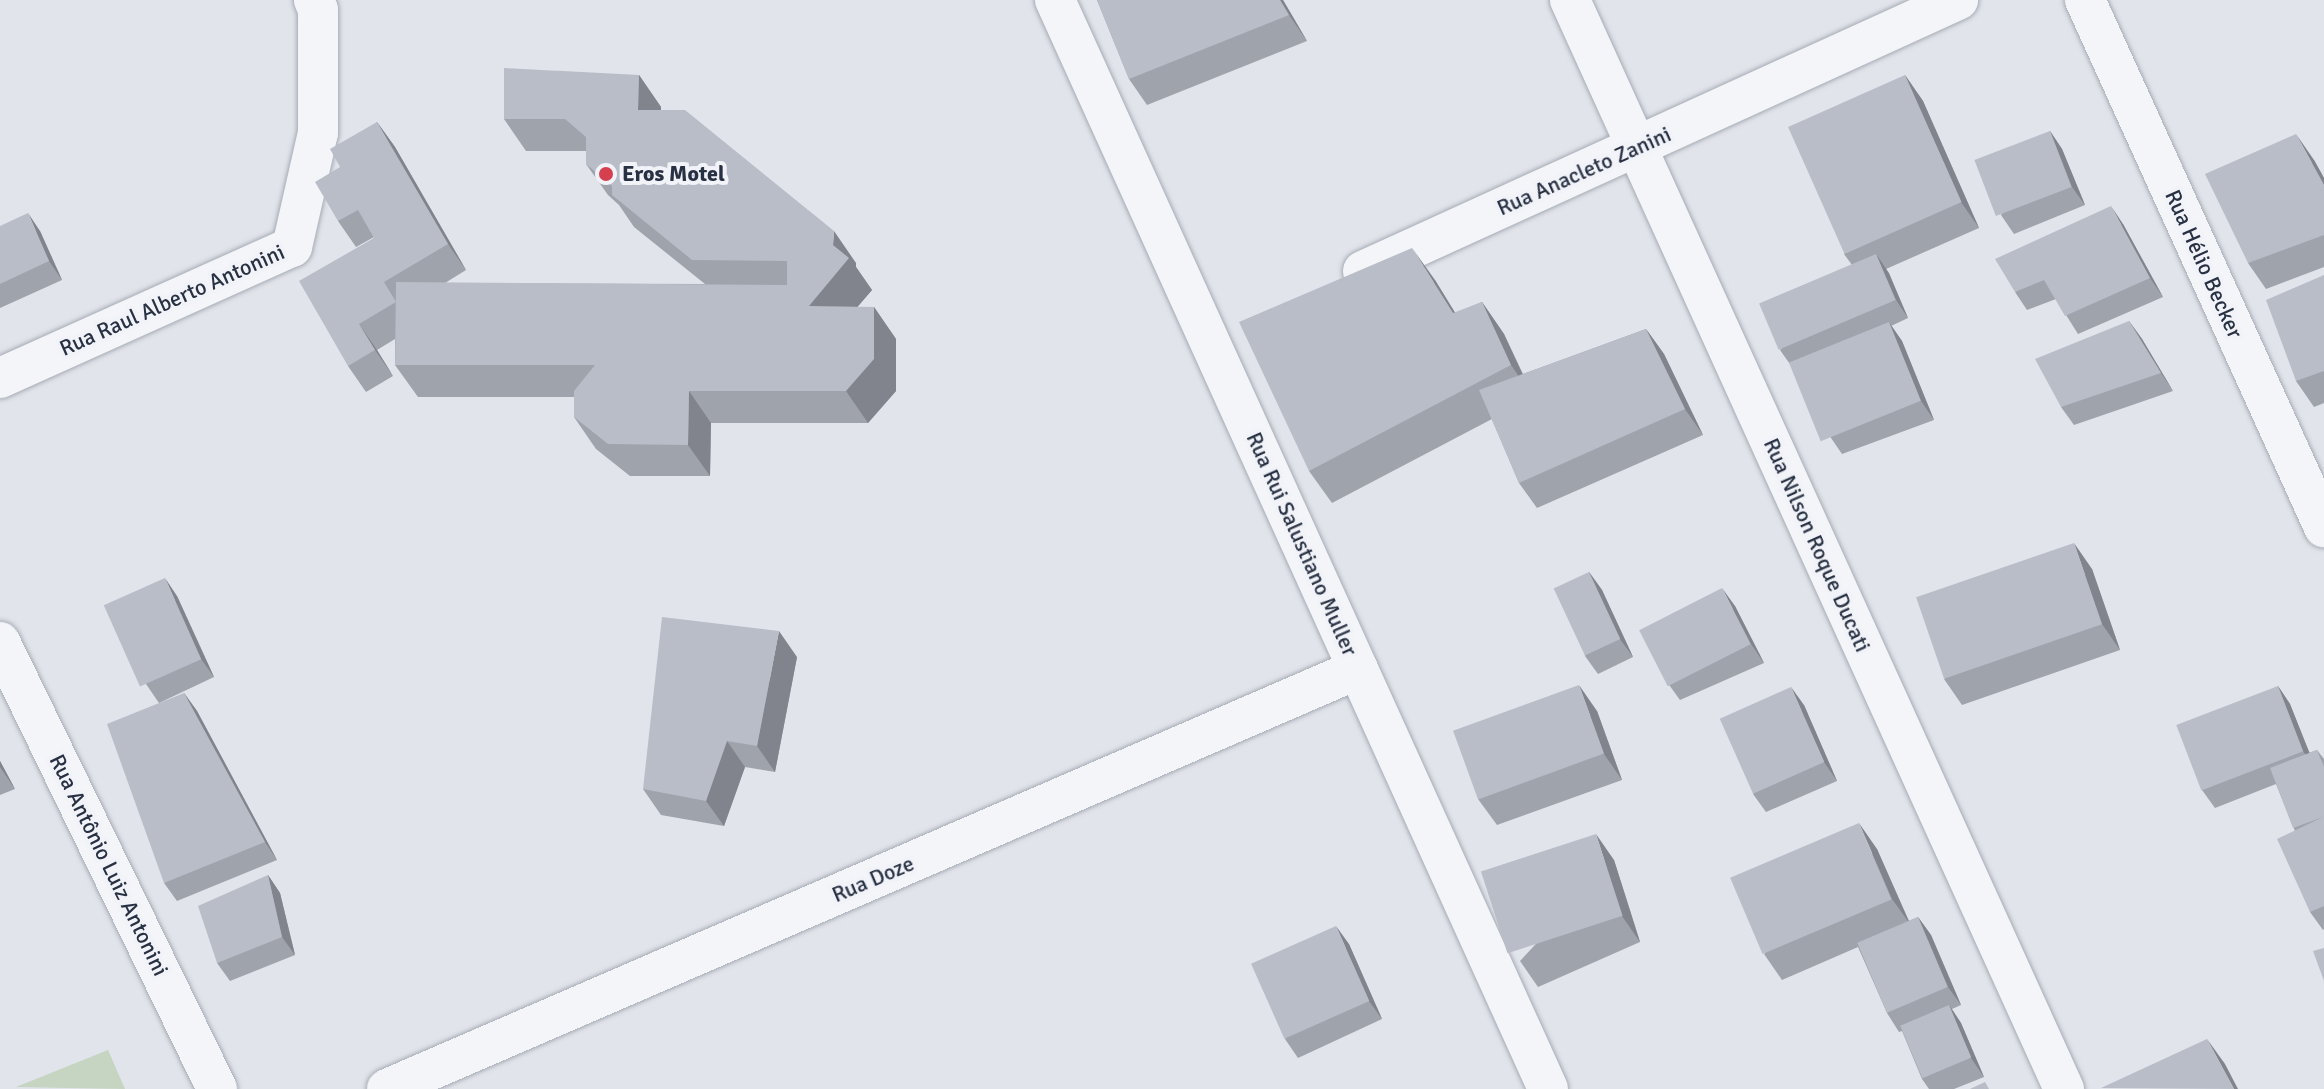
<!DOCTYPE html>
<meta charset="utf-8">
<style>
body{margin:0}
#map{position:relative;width:2324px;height:1089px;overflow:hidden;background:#e1e4ea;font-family:Signika,sans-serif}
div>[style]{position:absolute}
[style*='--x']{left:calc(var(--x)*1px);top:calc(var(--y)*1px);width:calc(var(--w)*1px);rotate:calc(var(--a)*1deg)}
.green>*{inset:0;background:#c5d5c1}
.roads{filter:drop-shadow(0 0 2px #a6abb5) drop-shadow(0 0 2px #a6abb5)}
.minor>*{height:40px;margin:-20px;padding:0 20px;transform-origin:20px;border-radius:20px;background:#f4f5f8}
.wall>*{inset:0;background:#9ea3ac}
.shaded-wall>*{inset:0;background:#81848c}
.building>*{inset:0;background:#b8bdc8;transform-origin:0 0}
.dots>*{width:22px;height:22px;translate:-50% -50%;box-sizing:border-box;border:4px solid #f1f3f8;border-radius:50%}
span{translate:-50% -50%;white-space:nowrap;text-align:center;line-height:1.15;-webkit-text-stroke:8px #f1f3f8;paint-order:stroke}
.street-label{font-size:22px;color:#283143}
.poi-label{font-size:22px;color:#283143;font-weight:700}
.left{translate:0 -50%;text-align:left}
</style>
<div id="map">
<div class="green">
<i style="clip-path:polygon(108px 1050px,125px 1089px,16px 1087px)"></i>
</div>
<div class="roads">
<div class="minor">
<i style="--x:1055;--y:0;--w:1195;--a:65.64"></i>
<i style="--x:1570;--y:0;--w:1196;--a:65.6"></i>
<i style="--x:2085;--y:0;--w:579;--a:65.61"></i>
<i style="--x:1363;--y:271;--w:654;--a:-24.49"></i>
<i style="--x:0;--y:378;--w:320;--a:-24.2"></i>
<i style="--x:292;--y:247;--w:117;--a:-77.2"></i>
<i style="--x:318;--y:133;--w:123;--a:-90"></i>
<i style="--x:318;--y:10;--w:11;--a:-112"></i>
<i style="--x:0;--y:642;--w:497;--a:64.1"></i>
<i style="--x:387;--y:1089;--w:1058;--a:-23.39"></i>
</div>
</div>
<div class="wall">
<i style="clip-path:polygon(1097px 0,1283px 0,1307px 41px,1147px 105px,1129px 79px)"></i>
<i style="clip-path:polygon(639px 75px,661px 107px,661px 110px,856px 263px,856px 267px,872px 290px,857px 307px,874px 307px,896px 339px,896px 391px,868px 423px,711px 423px,710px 476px,630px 476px,596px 449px,574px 417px,574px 397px,418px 397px,395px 365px,395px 339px,377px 350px,393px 376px,366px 392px,348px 366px,374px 238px,374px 237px,356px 247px,338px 221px,340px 167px,377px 122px,395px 147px,466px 270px,445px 283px,705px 284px,634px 227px,619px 205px,608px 195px,586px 164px,586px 151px,526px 151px,504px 119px)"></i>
<i style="clip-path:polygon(1905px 75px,1923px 101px,1979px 228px,1886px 269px,1908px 318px,1891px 326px,1902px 341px,1934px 420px,1842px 454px,1829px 435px,1792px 367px,1780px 350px,1852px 265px,1844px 254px)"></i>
<i style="clip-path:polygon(2050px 131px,2062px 149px,2085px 205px,2014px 234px,2001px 215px)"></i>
<i style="clip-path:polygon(2314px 160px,2324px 178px,2324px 267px,2266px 289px,2248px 263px)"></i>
<i style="clip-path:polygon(2123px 224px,2163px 297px,2078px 334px,2056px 299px,2027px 310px,2015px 292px)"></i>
<i style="clip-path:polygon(0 226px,40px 231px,62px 280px,0 308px)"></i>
<i style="clip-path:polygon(2324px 275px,2324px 403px,2314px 407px,2296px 381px)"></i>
<i style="clip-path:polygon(1435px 280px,1455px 313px,1482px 302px,1504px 334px,1523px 374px,1646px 329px,1664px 354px,1703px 435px,1537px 508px,1519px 483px,1492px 419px,1332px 503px,1309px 471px)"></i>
<i style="clip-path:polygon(2129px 321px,2142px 339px,2173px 391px,2074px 425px,2061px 407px)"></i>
<i style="clip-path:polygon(2092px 569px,2120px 650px,1962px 705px,1944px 679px)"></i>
<i style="clip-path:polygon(1589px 572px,1602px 590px,1633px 657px,1598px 674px,1585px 656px)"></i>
<i style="clip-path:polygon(177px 596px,214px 677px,159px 703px,146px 684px)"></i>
<i style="clip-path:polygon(1735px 606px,1764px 663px,1680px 700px,1667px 682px)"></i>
<i style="clip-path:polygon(797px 657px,775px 772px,745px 767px,724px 826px,661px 815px,643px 789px)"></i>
<i style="clip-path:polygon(2278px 686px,2290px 704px,2309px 753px,2317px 750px,2324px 759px,2324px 929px,2323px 930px,2310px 912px,2295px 831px,2276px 784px,2215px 808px,2202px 790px)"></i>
<i style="clip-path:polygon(184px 693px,197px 711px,277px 860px,177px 901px,164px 883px)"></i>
<i style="clip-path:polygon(1804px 705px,1837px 781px,1766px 812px,1753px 794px)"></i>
<i style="clip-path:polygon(1597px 711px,1622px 780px,1497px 825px,1478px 799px)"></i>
<i style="clip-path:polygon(0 761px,15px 789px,0 795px)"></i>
<i style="clip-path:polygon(1877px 849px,1909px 921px,1918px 917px,1931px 935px,1961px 1005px,1952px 1009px,1961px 1023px,1984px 1077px,1954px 1089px,1929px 1089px,1922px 1079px,1902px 1031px,1899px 1032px,1887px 1013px,1858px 947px,1782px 980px,1764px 954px)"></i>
<i style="clip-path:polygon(1614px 860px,1640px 942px,1538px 987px,1520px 961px)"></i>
<i style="clip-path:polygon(268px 875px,280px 893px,295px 955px,230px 981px,217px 963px)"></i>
<i style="clip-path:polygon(1349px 944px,1382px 1019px,1298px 1058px,1285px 1039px)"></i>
</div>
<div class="shaded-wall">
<i style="clip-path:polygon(1280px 0,1283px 0,1307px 41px,1289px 15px)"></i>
<i style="clip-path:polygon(639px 75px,661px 107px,661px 142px,638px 110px)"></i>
<i style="clip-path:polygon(1905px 75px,1923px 101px,1979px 228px,1961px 202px)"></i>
<i style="clip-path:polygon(377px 122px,395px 147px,466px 270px,448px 244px)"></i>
<i style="clip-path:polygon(2050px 131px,2062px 149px,2085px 205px,2072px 187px)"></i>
<i style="clip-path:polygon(2296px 134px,2314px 160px,2324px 178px,2324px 185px)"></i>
<i style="clip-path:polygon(2111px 206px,2123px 224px,2163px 297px,2150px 278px)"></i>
<i style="clip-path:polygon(28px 213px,40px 231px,62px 280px,49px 261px)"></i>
<i style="clip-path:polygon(834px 231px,856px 263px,856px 267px,872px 290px,831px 338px,809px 306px,833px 245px)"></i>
<i style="clip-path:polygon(1412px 248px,1435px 280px,1475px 345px,1453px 313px)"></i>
<i style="clip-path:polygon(1876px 254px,1889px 273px,1908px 318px,1896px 300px)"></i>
<i style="clip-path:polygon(1482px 302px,1504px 334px,1533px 397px,1511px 365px)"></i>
<i style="clip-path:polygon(874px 307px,896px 339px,896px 391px,868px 423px,846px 391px)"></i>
<i style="clip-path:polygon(2129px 321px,2142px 339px,2173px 391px,2161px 373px)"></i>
<i style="clip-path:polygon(1889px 322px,1902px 341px,1934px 420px,1921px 401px)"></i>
<i style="clip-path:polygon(359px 324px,377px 350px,393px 376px,375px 350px)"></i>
<i style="clip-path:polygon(1646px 329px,1664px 354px,1703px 435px,1685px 409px)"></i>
<i style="clip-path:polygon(689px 391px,711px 423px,710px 476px,688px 445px)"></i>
<i style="clip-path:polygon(2074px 543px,2092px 569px,2120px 650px,2102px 624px)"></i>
<i style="clip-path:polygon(1589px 572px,1602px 590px,1633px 657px,1620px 639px)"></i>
<i style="clip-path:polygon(165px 578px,177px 596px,214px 677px,201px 659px)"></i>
<i style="clip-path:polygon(1722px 588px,1735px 606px,1764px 663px,1751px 644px)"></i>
<i style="clip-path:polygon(779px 631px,797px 657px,775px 772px,757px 746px)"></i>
<i style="clip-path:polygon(1579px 685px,1597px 711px,1622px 780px,1604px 754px)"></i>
<i style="clip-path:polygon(2278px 686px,2290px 704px,2316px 769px,2303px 751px)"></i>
<i style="clip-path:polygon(1791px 687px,1804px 705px,1837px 781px,1824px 762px)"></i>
<i style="clip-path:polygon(184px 693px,197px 711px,277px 860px,265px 842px)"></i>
<i style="clip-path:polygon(727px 741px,745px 767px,724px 826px,706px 801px)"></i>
<i style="clip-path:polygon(0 761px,15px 789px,0 767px)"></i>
<i style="clip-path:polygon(1859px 823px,1877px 849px,1910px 924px,1892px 899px)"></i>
<i style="clip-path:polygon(1596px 834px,1614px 860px,1640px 942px,1622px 916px)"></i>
<i style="clip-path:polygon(268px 875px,280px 893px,295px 955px,282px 937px)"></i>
<i style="clip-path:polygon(1918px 917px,1931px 935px,1961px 1005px,1948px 987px)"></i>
<i style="clip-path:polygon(1336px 926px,1349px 944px,1382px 1019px,1369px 1001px)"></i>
<i style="clip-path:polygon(1949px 1005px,1961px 1023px,1984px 1077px,1971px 1058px)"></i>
<i style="clip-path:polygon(2207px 1039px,2225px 1064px,2238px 1089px,2234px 1089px)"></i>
</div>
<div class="building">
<i style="clip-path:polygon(1097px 0,1280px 0,1289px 15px,1129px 79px)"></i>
<i style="clip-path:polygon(504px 68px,639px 75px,638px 110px,685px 110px,834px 231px,833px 245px,849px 258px,809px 306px,874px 307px,874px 359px,846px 391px,689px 391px,688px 445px,608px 444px,574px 417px,574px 391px,595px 365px,395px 365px,396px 282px,787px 285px,787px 261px,692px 260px,612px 195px,612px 186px,586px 164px,586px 137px,565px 119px,504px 119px)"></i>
<i style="left:1905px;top:75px;width:139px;height:128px;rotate:66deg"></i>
<i style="clip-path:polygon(377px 122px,448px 244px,384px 282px,396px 302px,359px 324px,375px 350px,348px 366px,299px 281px,374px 238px,358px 210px,338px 221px,315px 182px,340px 167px,330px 149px)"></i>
<i style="left:2050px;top:131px;width:60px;height:81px;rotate:69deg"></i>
<i style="clip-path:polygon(2296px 134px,2324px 185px,2324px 235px,2248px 263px,2205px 174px)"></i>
<i style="clip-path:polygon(2111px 206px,2150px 278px,2065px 316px,2044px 280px,2015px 292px,1995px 259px)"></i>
<i style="clip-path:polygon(28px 213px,49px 261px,0 284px,0 226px)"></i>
<i style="clip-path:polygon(1412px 248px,1453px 313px,1482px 302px,1511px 365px,1309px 471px,1239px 322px)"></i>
<i style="left:1876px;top:254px;width:50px;height:127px;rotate:67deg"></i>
<i style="clip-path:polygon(2324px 275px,2324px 371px,2296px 381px,2266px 300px)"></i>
<i style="clip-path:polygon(2129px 321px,2161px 373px,2061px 407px,2035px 359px)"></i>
<i style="left:1889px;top:322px;width:85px;height:108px;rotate:68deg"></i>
<i style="clip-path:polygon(1646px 329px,1685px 409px,1519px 483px,1479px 390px)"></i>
<i style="left:2074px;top:543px;width:86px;height:167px;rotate:71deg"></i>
<i style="left:1589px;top:572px;width:74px;height:39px;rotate:65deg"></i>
<i style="left:165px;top:578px;width:89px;height:67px;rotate:66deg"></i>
<i style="left:1722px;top:588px;width:63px;height:93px;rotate:63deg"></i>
<i style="clip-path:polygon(662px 617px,779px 631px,757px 746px,727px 741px,706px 801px,643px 789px)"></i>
<i style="left:1579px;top:685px;width:73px;height:134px;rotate:70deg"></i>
<i style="left:2278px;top:686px;width:70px;height:109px;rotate:69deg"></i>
<i style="left:1791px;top:687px;width:82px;height:78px;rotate:66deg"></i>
<i style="clip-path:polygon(184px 693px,265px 842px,164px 883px,107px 724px)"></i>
<i style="clip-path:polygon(2317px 750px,2324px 767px,2324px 906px,2310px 912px,2277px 839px,2323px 817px,2293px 828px,2270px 768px)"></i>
<i style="left:1859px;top:823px;width:83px;height:140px;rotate:67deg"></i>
<i style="left:1596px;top:834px;width:86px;height:121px;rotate:72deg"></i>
<i style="clip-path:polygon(268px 875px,282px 937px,217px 963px,198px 906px)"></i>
<i style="left:1918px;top:917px;width:76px;height:66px;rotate:67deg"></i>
<i style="left:1336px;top:926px;width:82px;height:93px;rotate:66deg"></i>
<i style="clip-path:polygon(2324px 948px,2324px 981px,2313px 951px)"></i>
<i style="left:1949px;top:1005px;width:57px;height:53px;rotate:67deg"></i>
<i style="clip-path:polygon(2207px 1039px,2234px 1089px,2101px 1088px)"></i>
<i style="clip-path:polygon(1985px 1082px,1989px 1089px,1970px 1089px)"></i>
</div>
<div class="dots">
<i style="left:606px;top:174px;background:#d63f4e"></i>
</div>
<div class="street-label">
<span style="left:1584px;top:171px;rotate:-24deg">Rua Anacleto Zanini</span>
<span style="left:2204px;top:264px;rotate:66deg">Rua Hélio Becker</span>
<span style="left:172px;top:300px;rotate:-24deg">Rua Raul Alberto Antonini</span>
<span style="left:1302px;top:544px;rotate:66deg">Rua Rui Salustiano Muller</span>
<span style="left:1817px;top:545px;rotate:66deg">Rua Nilson Roque Ducati</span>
<span style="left:109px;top:865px;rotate:64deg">Rua Antônio Luiz Antonini</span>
<span style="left:873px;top:879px;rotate:-23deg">Rua Doze</span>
</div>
<div class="poi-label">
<span class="left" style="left:622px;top:174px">Eros Motel</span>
</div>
</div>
